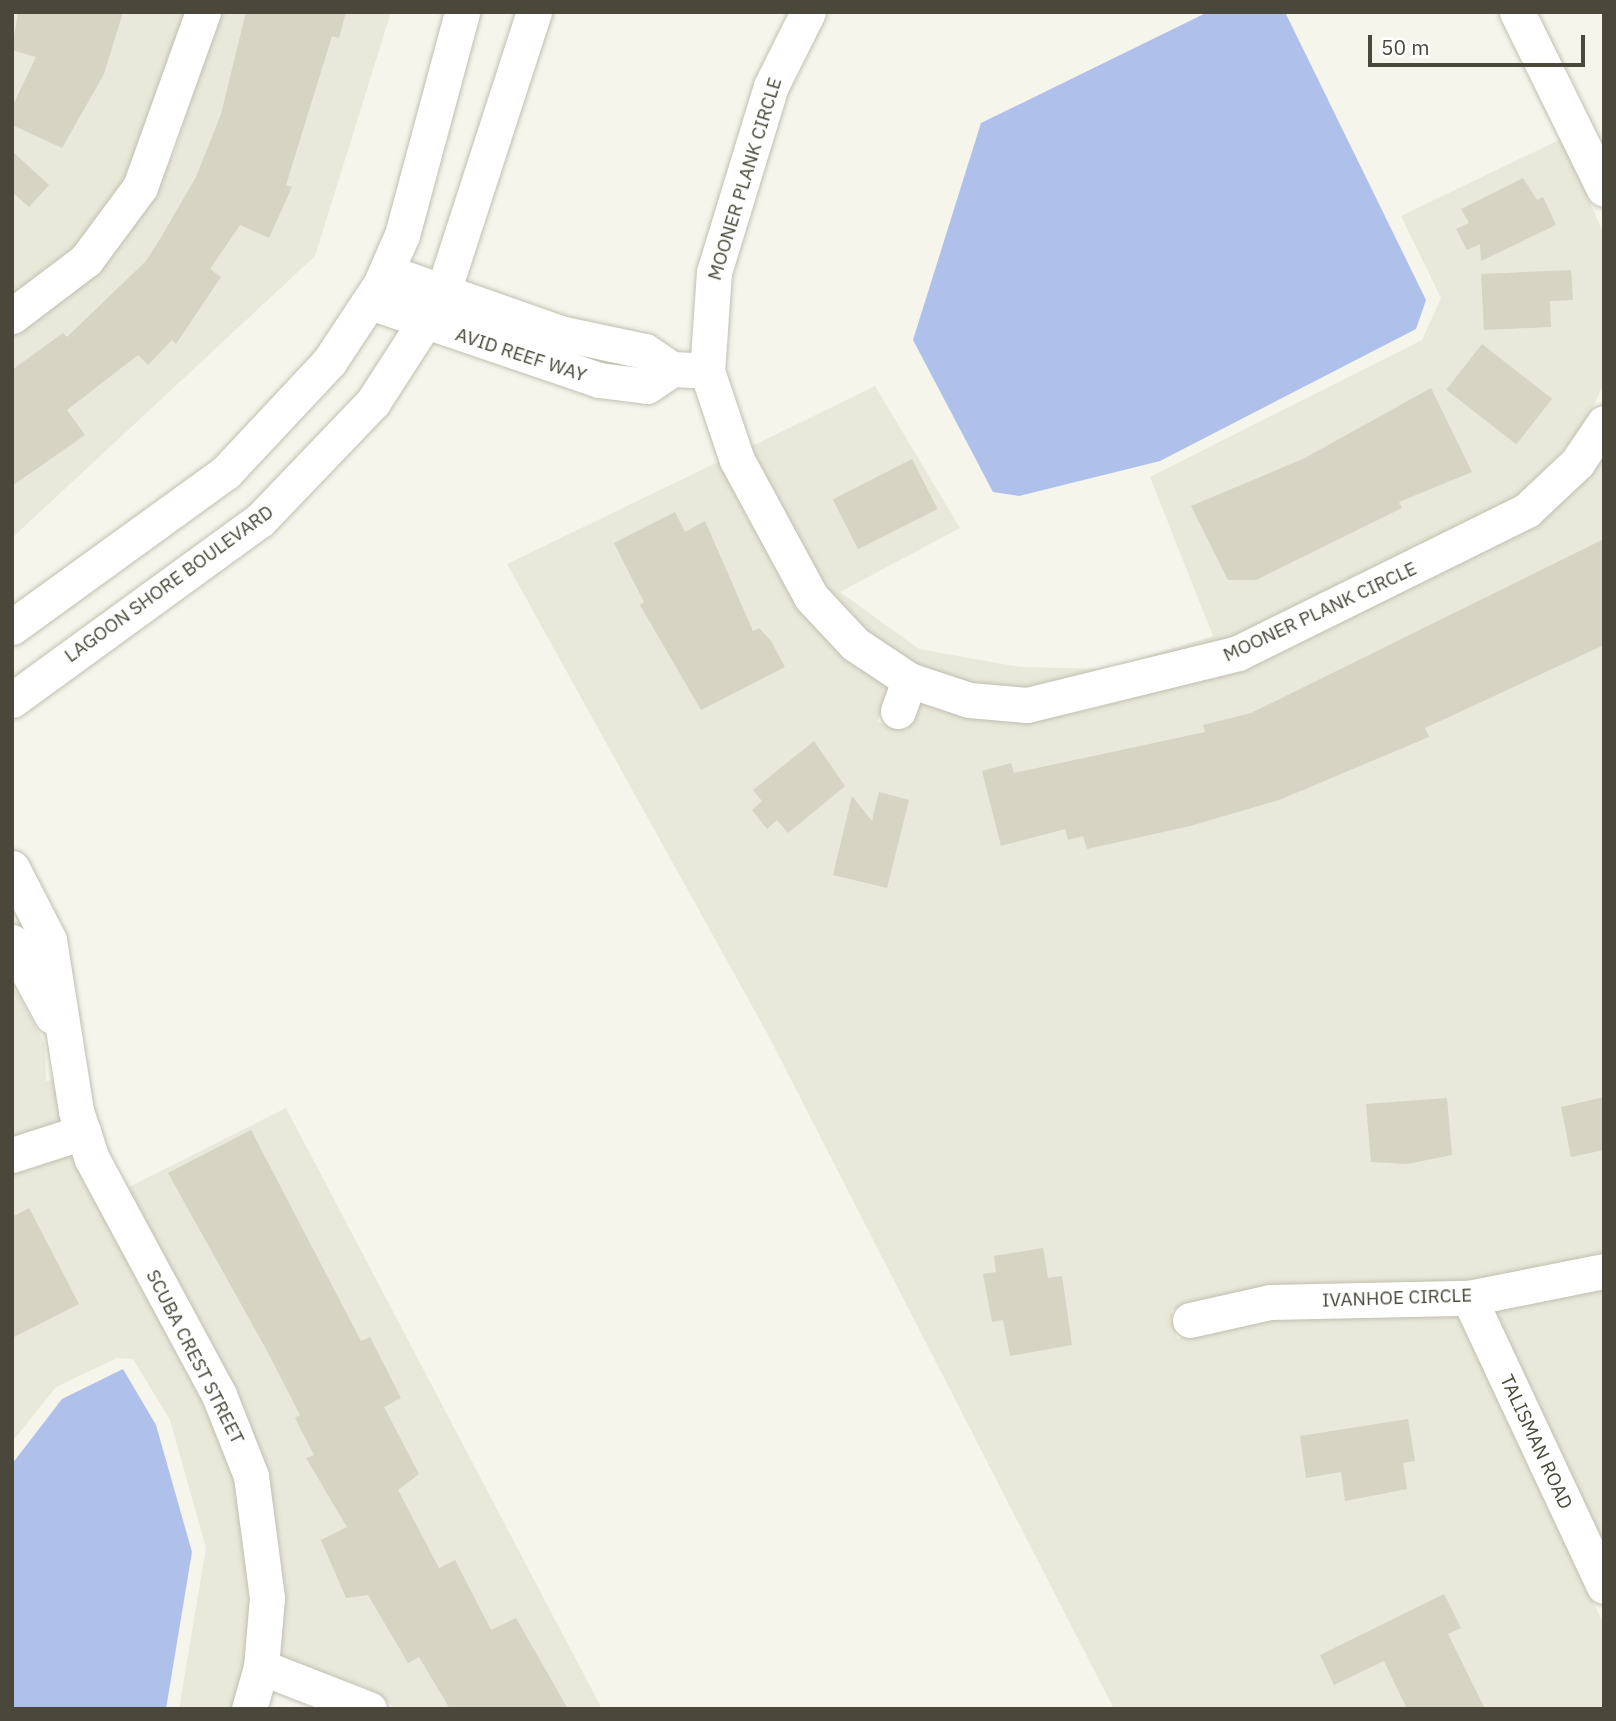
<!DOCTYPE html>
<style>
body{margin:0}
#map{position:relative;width:1616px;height:1721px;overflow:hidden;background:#f5f5ec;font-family:"IBM Plex Sans",sans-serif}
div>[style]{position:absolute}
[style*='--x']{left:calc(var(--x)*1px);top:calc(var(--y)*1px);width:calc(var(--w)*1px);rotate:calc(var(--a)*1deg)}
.residential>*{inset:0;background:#e8e8db}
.water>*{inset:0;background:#afc0eb}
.building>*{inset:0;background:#d6d4c2;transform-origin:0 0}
.roads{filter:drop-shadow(0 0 2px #c0bfaf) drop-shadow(0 0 2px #c0bfaf)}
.minor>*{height:35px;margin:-17.5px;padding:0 17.5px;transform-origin:17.5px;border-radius:17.5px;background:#fff}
span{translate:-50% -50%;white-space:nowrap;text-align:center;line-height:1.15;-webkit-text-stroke:5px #fff;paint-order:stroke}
.street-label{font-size:19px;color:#49483a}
.frame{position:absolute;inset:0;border:14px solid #49483a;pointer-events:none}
.scale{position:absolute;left:1368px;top:35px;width:217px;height:32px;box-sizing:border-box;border:4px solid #49483a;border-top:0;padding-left:9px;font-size:21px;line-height:24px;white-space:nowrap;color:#49483a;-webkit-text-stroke:5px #fff;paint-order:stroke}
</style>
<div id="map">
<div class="residential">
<i style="clip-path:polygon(12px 12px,186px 12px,125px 181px,74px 250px,12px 298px)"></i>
<i style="clip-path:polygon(220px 12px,391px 12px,315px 256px,12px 538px,12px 335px,98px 269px,154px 194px,175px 151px)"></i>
<i style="clip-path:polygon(1561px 139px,1604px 234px,1604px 383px,1584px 427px,1518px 498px,1233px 639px,1027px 689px,974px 684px,917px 666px,866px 632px,825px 588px,750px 447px,875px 386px,960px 528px,840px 592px,919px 649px,1020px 667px,1106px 669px,1213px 636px,1150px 477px,1422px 340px,1441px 298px,1401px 216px)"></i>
<i style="clip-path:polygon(1604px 452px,1604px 1255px,1466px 1282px,1250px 1290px,1171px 1310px,1177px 1339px,1270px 1317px,1458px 1313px,1604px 1625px,1604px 1709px,1114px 1709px,767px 1033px,507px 564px,720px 461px,797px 607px,844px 657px,890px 688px,877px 722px,907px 730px,919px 701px,1025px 720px,1089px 710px,1244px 667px,1536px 522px)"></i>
<i style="clip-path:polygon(12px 984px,45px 1044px,46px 1081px,54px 1080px,62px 1123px,12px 1139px)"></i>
<i style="clip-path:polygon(286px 1108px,602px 1709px,397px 1709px,365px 1687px,279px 1657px,282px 1560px,267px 1471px,234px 1387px,127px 1188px)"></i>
<i style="clip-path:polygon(72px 1152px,203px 1403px,235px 1481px,250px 1599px,245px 1664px,232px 1709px,179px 1709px,206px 1548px,170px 1420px,133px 1359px,117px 1358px,56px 1387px,12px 1442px,12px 1171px)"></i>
<i style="clip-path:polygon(1604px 1286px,1604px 1545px,1493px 1308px)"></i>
</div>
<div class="water">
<i style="clip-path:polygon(1208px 12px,1285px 12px,1426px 300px,1416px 329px,1160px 461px,1019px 496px,993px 492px,913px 340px,981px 123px)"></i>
<i style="clip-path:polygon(123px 1369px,156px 1425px,192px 1552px,166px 1709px,12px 1709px,12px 1464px,62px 1399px)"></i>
</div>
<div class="building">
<i style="clip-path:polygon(18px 12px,123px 12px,104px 74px,62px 148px,12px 125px,12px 107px,36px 57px,12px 50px)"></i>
<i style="clip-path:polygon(246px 12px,346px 12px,339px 38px,332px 36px,286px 185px,292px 187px,269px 238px,240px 225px,210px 269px,221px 277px,176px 344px,172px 340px,148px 365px,138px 355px,67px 410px,85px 435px,12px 486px,12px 370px,63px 333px,67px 337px,146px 261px,163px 234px,196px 177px,221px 114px)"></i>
<i style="clip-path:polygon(12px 151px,49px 185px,29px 207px,12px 192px)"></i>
<i style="clip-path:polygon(1523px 178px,1537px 200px,1543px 197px,1556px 225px,1481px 261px,1480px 244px,1467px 250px,1456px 229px,1469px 223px,1461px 209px)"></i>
<i style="clip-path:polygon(1571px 270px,1573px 300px,1550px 301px,1551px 327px,1484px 330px,1481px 274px)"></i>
<i style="left:1482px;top:344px;width:89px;height:58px;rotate:38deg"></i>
<i style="clip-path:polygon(1431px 388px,1472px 472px,1399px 502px,1402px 508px,1256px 580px,1228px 580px,1191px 506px,1303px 459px)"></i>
<i style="left:912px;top:459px;width:56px;height:89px;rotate:63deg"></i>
<i style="clip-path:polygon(675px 512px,685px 532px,705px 521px,753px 631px,759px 628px,771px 641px,785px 667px,701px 710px,640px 605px,644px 602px,614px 543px)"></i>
<i style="clip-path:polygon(1604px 539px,1604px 645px,1425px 728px,1429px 737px,1279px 800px,1190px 826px,1087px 849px,1083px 836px,1068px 840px,1065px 829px,1001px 846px,982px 771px,1011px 763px,1014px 773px,1205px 732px,1203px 725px,1251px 713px)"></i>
<i style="clip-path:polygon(814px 741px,845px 786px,788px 833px,777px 820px,767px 829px,752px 810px,762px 801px,753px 790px)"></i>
<i style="clip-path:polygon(879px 792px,909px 800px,887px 888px,833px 875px,852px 796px,872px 821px)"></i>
<i style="clip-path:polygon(1604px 1097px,1604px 1150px,1571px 1157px,1561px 1107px)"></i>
<i style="clip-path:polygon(1447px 1098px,1452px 1155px,1407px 1164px,1371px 1162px,1366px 1104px)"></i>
<i style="clip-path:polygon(251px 1130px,361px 1341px,370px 1337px,401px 1398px,384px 1407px,419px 1474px,398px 1490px,439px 1568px,455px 1560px,491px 1630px,516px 1618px,568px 1709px,450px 1709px,419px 1657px,408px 1663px,368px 1595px,346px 1598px,321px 1540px,347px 1527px,306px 1458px,314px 1455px,295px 1418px,300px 1415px,266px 1349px,168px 1173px)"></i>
<i style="clip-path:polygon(29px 1208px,79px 1304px,12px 1338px,12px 1217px)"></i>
<i style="clip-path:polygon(1043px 1248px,1048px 1278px,1062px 1276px,1072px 1345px,1010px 1356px,1003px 1320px,992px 1322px,983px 1274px,996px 1272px,994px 1256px)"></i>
<i style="clip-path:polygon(1408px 1419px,1415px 1461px,1403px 1463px,1407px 1489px,1345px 1501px,1341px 1472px,1306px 1478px,1300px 1436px)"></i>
<i style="clip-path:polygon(1444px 1594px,1461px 1628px,1448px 1634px,1485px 1709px,1407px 1709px,1384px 1661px,1334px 1685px,1320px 1655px)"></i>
</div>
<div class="roads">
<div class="minor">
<i style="--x:808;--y:12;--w:83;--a:116.6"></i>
<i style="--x:771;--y:86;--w:195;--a:107"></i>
<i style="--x:714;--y:272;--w:99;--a:94"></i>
<i style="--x:707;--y:371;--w:94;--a:71.4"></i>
<i style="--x:737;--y:460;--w:156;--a:61.6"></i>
<i style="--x:811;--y:597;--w:64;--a:46.9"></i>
<i style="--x:855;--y:644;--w:65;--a:33.7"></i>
<i style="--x:909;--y:680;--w:63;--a:18.4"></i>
<i style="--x:969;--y:700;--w:58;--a:4.9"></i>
<i style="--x:1027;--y:705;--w:217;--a:-13.8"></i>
<i style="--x:1238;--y:653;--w:322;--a:-26.3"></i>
<i style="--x:1527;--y:510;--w:69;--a:-43.2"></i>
<i style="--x:1577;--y:463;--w:48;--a:-56"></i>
<i style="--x:1517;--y:12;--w:197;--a:63.8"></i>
<i style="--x:387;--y:272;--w:183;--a:19.4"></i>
<i style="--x:560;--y:333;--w:87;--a:12"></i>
<i style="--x:645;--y:351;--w:32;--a:34"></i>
<i style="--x:672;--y:369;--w:35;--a:3"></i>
<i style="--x:370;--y:302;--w:242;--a:18.8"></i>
<i style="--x:599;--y:380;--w:48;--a:7.1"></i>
<i style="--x:647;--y:386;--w:30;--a:-34"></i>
<i style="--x:12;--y:316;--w:93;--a:-37.1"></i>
<i style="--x:86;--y:260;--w:91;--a:-53.5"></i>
<i style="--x:140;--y:187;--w:186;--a:-70.2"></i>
<i style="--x:12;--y:627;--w:264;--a:-35.9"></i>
<i style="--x:226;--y:472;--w:151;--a:-46.9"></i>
<i style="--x:329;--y:362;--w:92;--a:-56.5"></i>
<i style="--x:380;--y:285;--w:55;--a:-66.3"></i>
<i style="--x:402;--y:235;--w:231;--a:-74.9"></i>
<i style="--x:12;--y:700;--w:306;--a:-36"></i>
<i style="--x:260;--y:520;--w:163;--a:-46.2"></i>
<i style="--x:373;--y:402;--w:127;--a:-57.2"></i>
<i style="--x:442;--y:295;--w:298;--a:-72"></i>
<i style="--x:898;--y:711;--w:33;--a:-70"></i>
<i style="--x:12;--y:868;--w:81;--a:62.8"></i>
<i style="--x:49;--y:940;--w:173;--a:81"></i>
<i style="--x:76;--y:1111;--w:51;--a:71.6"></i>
<i style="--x:92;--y:1159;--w:268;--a:61.7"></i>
<i style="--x:219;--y:1395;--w:87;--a:68.4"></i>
<i style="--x:251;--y:1476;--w:123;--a:82.5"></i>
<i style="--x:267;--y:1598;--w:69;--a:95"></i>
<i style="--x:261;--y:1667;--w:44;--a:105.9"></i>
<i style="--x:12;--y:942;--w:84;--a:61.6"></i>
<i style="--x:12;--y:1155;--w:75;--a:-17.9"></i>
<i style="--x:1469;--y:1298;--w:318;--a:64.9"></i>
<i style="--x:1190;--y:1320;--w:82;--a:-12.7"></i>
<i style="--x:1270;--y:1302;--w:199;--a:-1.2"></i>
<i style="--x:1469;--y:1298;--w:138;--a:-11.3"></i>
<i style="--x:261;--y:1667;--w:116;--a:21.3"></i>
</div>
</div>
<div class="street-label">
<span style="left:745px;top:179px;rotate:-73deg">MOONER PLANK CIRCLE</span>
<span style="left:521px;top:355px;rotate:18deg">AVID REEF WAY</span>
<span style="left:169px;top:584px;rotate:-36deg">LAGOON SHORE BOULEVARD</span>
<span style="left:1320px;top:612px;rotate:-25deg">MOONER PLANK CIRCLE</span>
<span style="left:1397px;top:1298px;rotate:-2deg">IVANHOE CIRCLE</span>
<span style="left:195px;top:1357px;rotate:63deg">SCUBA CREST STREET</span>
<span style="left:1536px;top:1442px;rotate:65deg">TALISMAN ROAD</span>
</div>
<div class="frame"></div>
<div class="scale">50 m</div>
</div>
